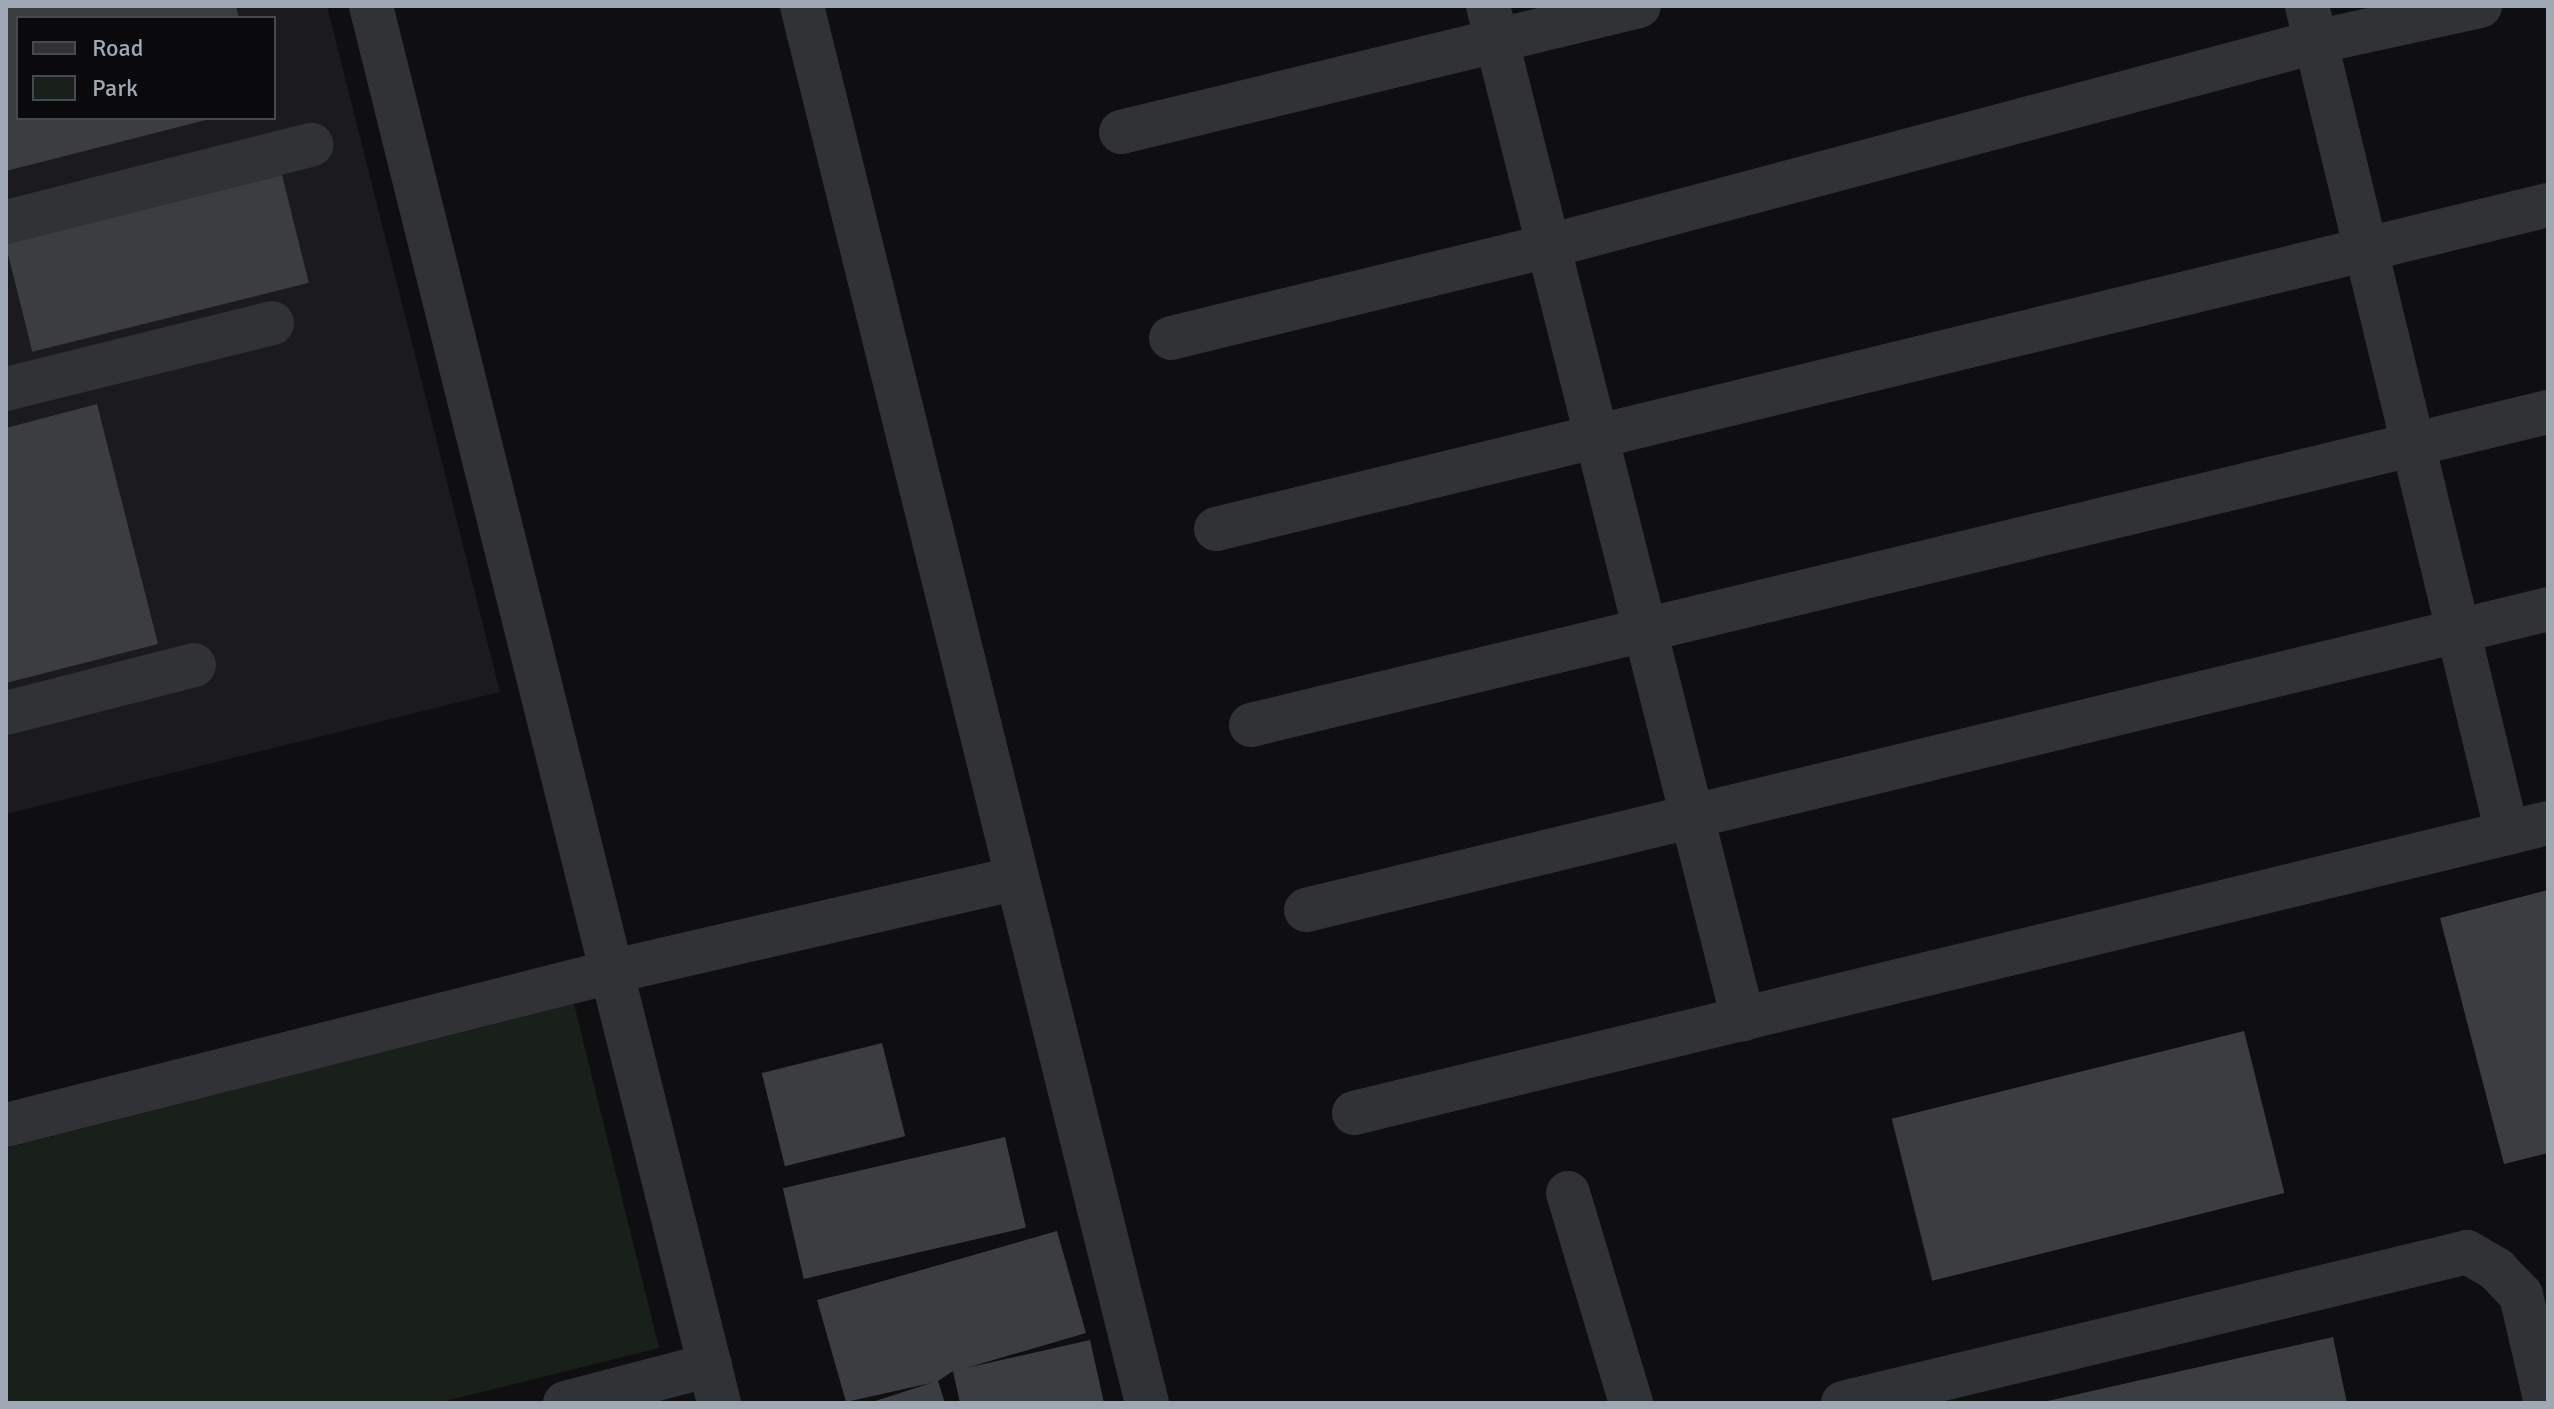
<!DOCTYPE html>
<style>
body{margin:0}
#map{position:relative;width:2554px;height:1409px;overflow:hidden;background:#0f0f11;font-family:Signika,sans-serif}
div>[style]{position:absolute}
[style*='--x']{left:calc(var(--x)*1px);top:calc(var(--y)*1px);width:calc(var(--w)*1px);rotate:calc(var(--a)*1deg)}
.built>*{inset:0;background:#1b1b1e}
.green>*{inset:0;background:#192019}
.building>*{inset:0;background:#3b3d41;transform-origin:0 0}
.minor>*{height:44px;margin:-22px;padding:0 22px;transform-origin:22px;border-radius:22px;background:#303236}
span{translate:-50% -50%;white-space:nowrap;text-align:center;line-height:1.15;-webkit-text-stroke:7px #0a0a0c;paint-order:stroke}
.frame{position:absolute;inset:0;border:8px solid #9fa8b3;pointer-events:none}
.legend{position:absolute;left:16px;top:16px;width:260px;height:104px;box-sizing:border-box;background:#0a0a0c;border:2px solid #46494f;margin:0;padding:10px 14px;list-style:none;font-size:24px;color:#9fa8b3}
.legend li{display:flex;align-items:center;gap:16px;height:40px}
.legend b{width:40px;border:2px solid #46494f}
</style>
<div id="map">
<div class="built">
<i style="clip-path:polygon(evenodd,6px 6px,327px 6px,500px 692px,6px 814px,6px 6px,18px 18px,274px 18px,274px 118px,18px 118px,18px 18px)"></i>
</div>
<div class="green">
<i style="clip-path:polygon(574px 1004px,659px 1348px,437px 1403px,6px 1403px,6px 1148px)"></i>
</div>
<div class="building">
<i style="clip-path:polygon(6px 6px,236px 6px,239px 18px,18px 18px,18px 118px,210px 119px,6px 171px)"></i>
<i style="left:282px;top:175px;width:111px;height:285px;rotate:76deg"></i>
<i style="clip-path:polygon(97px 404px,158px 644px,6px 683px,6px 428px)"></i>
<i style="clip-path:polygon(2548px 890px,2548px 1153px,2504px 1164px,2440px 918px)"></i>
<i style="left:2244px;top:1031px;width:167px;height:363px;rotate:76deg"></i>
<i style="left:882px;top:1043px;width:96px;height:124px;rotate:76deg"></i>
<i style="left:1005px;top:1137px;width:93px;height:228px;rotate:77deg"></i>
<i style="clip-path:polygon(1057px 1231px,1086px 1333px,966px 1368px,1090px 1340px,1104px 1403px,960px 1403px,953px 1371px,938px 1381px,945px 1403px,869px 1403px,931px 1383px,846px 1402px,817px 1300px)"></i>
<i style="clip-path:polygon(2333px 1337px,2347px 1403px,2043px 1403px,2043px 1402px)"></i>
</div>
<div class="minor">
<i style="--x:371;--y:6;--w:1440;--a:76.01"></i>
<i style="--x:802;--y:6;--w:1439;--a:76.13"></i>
<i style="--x:1488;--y:6;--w:1045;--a:75.87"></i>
<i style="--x:2307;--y:6;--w:851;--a:76.4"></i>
<i style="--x:1121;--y:132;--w:533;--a:-13.67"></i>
<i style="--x:6;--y:222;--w:315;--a:-14.2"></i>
<i style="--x:1171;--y:338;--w:389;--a:-13.7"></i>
<i style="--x:1549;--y:246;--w:793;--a:-14.91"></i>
<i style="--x:2315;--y:42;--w:169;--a:-12.3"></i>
<i style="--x:6;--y:389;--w:274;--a:-13.9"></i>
<i style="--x:1216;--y:529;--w:1371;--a:-13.67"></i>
<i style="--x:6;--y:713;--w:194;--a:-14.3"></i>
<i style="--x:1251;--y:725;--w:1334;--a:-13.57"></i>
<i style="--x:1306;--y:910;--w:1278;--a:-13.62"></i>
<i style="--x:1354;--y:1113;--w:1229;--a:-13.65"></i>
<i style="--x:6;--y:1125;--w:623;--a:-14.21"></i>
<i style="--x:610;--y:972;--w:415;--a:-13"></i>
<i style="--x:1568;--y:1193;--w:219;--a:73.3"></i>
<i style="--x:565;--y:1403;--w:150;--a:-14.7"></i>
<i style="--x:1843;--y:1403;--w:642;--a:-13.6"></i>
<i style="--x:2467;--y:1252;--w:34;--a:30"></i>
<i style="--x:2496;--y:1269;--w:36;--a:46"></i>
<i style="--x:2521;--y:1295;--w:111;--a:77"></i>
</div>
<div class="frame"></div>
<ul class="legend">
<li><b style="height:10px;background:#303236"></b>Road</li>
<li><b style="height:22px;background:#192019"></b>Park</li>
</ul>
</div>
